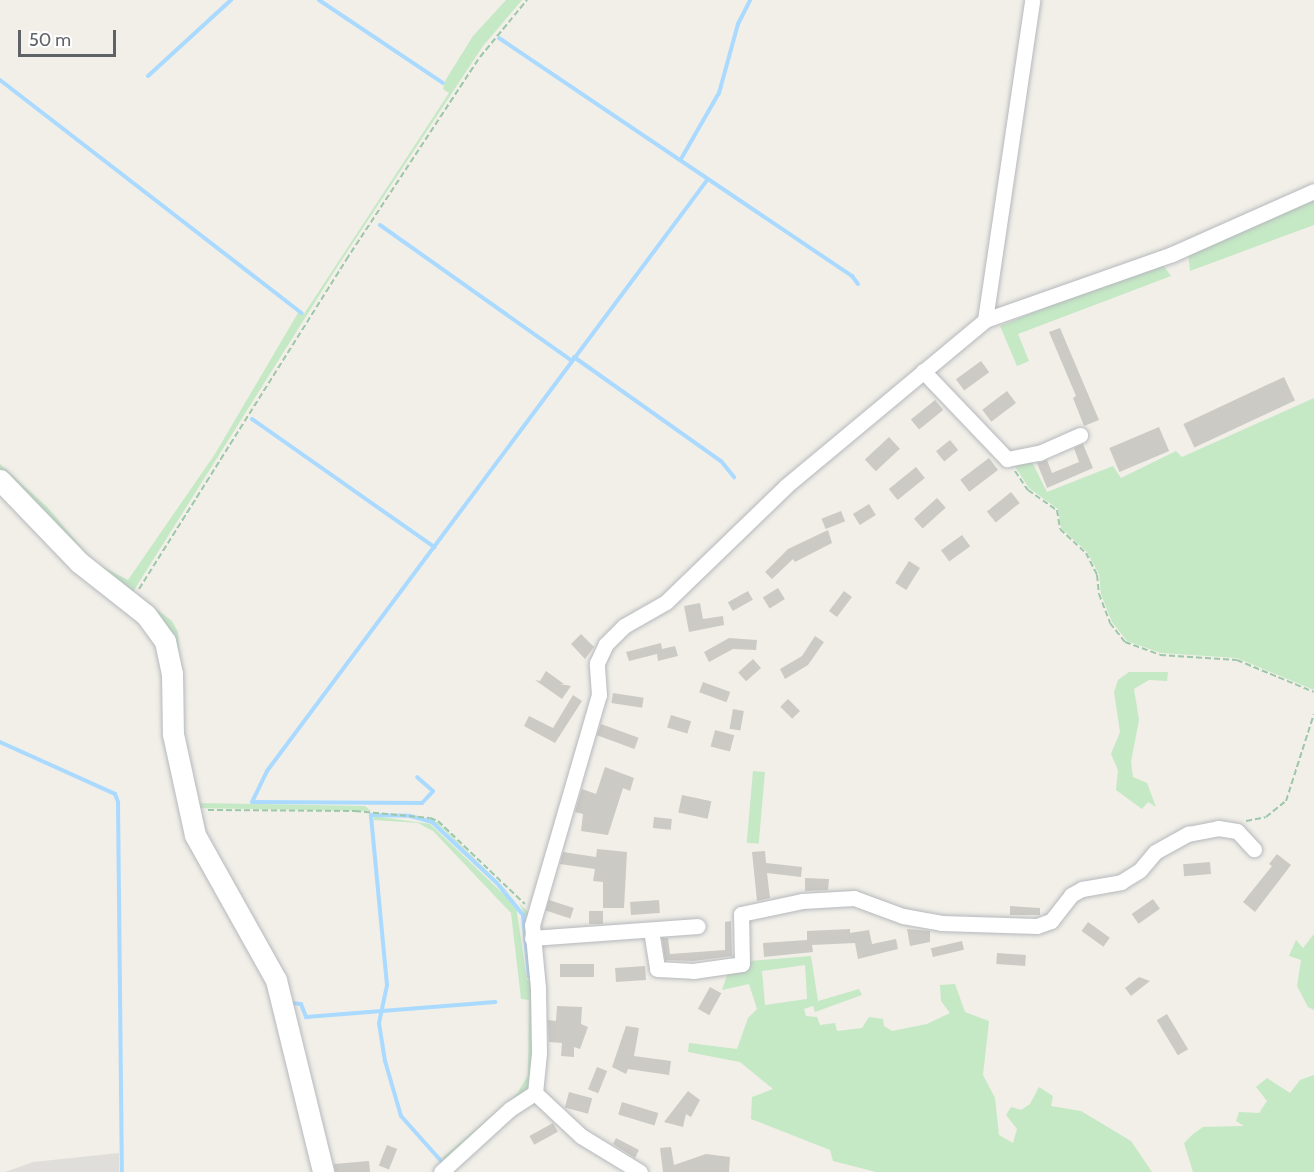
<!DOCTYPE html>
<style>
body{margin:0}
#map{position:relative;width:1314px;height:1172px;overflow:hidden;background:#f1efe8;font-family:Cabin,sans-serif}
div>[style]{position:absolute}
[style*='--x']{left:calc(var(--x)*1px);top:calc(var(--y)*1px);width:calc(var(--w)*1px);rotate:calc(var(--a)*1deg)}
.industrial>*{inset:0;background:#e0deda}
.green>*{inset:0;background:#c5e8c5;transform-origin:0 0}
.stream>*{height:4px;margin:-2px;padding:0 2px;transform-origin:2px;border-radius:2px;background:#aadaff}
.building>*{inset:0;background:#cccac5;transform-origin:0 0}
.path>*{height:2px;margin-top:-1px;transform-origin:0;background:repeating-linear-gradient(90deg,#9cc7a9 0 6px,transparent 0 9px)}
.roads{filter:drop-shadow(0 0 2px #b5b8bc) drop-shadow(0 0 2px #b5b8bc)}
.street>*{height:15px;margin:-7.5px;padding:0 7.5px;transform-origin:7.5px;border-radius:7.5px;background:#fff}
.secondary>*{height:21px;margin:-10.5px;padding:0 10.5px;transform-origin:10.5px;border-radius:10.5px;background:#fff}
span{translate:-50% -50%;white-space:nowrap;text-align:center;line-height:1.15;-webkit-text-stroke:4.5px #fff;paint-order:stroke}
.scale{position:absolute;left:18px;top:30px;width:98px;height:27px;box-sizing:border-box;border:3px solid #5f6368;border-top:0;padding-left:8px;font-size:18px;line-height:21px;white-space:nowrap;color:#5f6368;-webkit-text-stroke:4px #fff;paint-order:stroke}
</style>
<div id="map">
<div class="industrial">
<i style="clip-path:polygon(119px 1153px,119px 1172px,5px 1172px,33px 1162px)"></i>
</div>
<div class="green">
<i style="clip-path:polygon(506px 0,522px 0,483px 46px,337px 267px,131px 595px,122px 589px,0 476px,0 464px,47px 507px,94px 562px,128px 580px,215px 454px,298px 313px,304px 314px,449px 93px,443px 89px,445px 81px,473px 36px)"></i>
<i style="clip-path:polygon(1314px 198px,1314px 225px,1190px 271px,1188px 251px)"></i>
<i style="clip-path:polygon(1156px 263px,1163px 265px,1171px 276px,1018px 334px,1029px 361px,1017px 366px,1000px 326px)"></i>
<i style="clip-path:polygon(1314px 398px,1314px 690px,1237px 658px,1161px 653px,1127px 641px,1112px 622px,1101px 594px,1099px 574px,1087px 552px,1061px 528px,1058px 509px,1029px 488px,1014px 465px,1031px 460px,1047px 492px,1113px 466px,1121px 478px,1176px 451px,1182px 457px)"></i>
<i style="clip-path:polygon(138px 595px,172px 621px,178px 632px,185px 746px,197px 803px,365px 806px,371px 811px,192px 808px,176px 734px,175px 665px,170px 642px,138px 602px)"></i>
<i style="clip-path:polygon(1129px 672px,1168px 672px,1167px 681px,1149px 680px,1134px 689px,1139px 720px,1131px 762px,1133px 777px,1147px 783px,1156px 807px,1148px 802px,1142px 809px,1116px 790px,1118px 770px,1111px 754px,1120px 732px,1114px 692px,1118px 680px)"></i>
<i style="left:753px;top:771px;width:12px;height:72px;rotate:5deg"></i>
<i style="clip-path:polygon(374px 816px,430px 824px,516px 906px,527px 980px,532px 979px,526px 917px,519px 903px,440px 826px,422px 817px,438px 822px,530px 914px,537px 1010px,533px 1088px,446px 1163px,442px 1158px,517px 1094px,528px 1075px,529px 1000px,521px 999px,511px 913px,433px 831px,418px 823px,374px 820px)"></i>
<i style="clip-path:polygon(1314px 934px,1314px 1010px,1308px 1007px,1297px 986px,1301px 960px,1289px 956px,1296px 940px,1303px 948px)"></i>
<i style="clip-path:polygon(evenodd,811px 956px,818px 1001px,859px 989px,862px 995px,815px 1012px,813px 1006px,804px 1009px,806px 1016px,817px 1017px,820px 1025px,835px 1023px,837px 1031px,862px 1028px,869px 1017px,883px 1019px,884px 1026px,892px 1031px,927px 1024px,950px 1013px,941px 1001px,940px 985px,955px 984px,965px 1012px,989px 1021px,983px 1075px,995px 1098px,999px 1135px,1013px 1143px,1017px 1129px,1006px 1115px,1011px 1107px,1021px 1110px,1030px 1104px,1039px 1087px,1053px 1096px,1051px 1106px,1081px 1111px,1131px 1141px,1152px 1172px,876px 1172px,833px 1161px,830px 1150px,751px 1119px,752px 1097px,773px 1089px,740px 1062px,688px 1052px,689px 1043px,737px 1049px,748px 1018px,757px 1009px,749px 984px,722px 990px,728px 972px,749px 970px,750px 961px,811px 956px,805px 965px,807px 999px,765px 1005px,762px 971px,805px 965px)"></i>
<i style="clip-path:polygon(1314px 1075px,1314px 1172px,1193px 1172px,1184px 1143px,1193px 1134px,1203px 1127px,1244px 1126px,1236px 1121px,1239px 1112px,1259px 1113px,1267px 1101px,1256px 1087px,1267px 1078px,1290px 1093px,1300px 1080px)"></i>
</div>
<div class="stream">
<i style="--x:319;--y:0;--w:149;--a:33.8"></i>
<i style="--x:499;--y:38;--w:426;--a:34"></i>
<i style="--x:852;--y:276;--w:10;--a:53"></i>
<i style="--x:148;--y:76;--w:113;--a:-42.5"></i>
<i style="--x:0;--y:80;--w:381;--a:37.7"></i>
<i style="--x:681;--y:159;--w:76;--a:-60.1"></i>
<i style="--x:719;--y:93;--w:72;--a:-74.6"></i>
<i style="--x:738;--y:24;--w:27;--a:-63"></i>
<i style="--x:380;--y:225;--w:234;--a:35.3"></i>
<i style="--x:574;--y:357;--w:180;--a:35.3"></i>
<i style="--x:721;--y:461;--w:21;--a:51"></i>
<i style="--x:252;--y:419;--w:223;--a:35.1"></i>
<i style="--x:0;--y:742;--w:126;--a:24.3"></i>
<i style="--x:115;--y:794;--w:9;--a:69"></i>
<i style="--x:118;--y:802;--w:370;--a:89.4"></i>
<i style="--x:252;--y:802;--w:34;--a:-64"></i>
<i style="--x:267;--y:771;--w:738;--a:-53.32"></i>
<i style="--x:253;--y:802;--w:169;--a:0.3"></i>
<i style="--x:422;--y:803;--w:16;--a:-47"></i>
<i style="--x:433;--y:791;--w:21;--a:-139"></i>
<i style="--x:292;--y:1003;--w:9;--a:6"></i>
<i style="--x:301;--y:1004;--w:14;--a:69"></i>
<i style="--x:306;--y:1017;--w:190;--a:-4.5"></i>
<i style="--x:442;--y:1162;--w:62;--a:-131.7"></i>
<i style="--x:401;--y:1116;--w:57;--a:-106.2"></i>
<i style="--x:385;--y:1061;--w:38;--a:-99"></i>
<i style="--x:379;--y:1023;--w:39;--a:-78"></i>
<i style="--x:387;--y:985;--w:171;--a:-95.4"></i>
<i style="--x:371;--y:815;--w:39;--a:1"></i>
<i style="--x:410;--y:816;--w:23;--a:15"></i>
<i style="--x:432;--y:822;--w:89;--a:43.2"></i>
<i style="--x:497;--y:883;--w:41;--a:50.9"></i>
<i style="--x:523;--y:915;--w:62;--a:84.5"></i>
</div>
<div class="building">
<i style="clip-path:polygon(1060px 328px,1099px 420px,1084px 426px,1073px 398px,1076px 396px,1049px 332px)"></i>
<i style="left:981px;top:361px;width:14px;height:31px;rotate:54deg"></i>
<i style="left:1284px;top:377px;width:26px;height:111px;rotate:65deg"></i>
<i style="left:1007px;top:391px;width:15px;height:31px;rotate:53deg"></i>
<i style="left:935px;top:400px;width:13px;height:31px;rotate:51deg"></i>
<i style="left:1159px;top:427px;width:26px;height:54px;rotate:67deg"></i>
<i style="left:889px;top:437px;width:16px;height:33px;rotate:47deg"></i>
<i style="left:950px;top:440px;width:13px;height:18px;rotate:51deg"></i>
<i style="clip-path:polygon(1083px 444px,1093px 468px,1047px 488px,1037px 463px,1047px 460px,1052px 473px,1079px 462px,1074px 448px)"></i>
<i style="left:989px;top:458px;width:15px;height:36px;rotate:53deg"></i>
<i style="left:916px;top:467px;width:14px;height:35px;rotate:51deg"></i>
<i style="left:1011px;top:492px;width:14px;height:31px;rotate:51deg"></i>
<i style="left:937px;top:498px;width:13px;height:31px;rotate:48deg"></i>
<i style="left:869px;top:504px;width:13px;height:19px;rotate:58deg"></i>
<i style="left:841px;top:511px;width:11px;height:21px;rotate:68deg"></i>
<i style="clip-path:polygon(828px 530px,832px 543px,795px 562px,793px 559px,772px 579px,765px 572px,788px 549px)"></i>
<i style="left:962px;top:535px;width:14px;height:26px;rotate:54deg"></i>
<i style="left:909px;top:561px;width:13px;height:26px;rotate:32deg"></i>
<i style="left:778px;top:588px;width:13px;height:18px;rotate:58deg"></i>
<i style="left:748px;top:591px;width:10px;height:23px;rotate:61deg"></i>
<i style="left:844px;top:591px;width:10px;height:25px;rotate:37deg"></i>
<i style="clip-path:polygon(700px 603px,703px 619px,723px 616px,724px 625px,689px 632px,684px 606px)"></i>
<i style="clip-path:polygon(581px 634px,594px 647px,585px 659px,571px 644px)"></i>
<i style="clip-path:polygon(815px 636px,824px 642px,808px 665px,785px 679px,780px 669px,802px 656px)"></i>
<i style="clip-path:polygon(729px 638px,757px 640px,756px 650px,733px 649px,709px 662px,704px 652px)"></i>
<i style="clip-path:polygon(661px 643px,662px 649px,675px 646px,678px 656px,658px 661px,657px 654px,629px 661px,626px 652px)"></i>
<i style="left:753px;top:659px;width:12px;height:20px;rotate:48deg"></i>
<i style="clip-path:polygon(546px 671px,564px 684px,560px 684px,571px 686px,562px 699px,535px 680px,540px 681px)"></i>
<i style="left:703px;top:682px;width:29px;height:11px;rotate:20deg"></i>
<i style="left:613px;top:693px;width:31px;height:10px;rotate:9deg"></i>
<i style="clip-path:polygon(573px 695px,582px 701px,555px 743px,524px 726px,529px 716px,553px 728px)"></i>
<i style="left:788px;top:699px;width:17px;height:11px;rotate:45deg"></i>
<i style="left:733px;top:709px;width:11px;height:20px;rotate:10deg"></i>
<i style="left:671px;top:715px;width:21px;height:13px;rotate:17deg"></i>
<i style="left:601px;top:724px;width:40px;height:12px;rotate:20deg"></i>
<i style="left:715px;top:730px;width:20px;height:17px;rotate:15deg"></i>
<i style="clip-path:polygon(605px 767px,634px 778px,630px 791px,623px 788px,608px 835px,581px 831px,583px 814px,575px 812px,582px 789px,596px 794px)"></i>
<i style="left:682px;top:795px;width:30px;height:18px;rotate:12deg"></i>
<i style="left:654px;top:817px;width:18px;height:11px;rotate:6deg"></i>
<i style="clip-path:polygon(597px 849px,627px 852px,624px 908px,603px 908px,603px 882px,593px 881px,595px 869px,560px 864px,563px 852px,596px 857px)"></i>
<i style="clip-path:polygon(765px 851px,766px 863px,802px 867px,801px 877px,767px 873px,770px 898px,757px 901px,752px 852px)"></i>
<i style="clip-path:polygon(1277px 854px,1291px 865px,1255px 912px,1243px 902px,1272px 866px,1269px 864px)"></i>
<i style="left:1210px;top:862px;width:12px;height:27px;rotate:85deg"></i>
<i style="clip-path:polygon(805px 878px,829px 879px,828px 890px,805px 891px)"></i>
<i style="left:1153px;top:899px;width:12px;height:26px;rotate:55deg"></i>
<i style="left:549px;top:900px;width:26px;height:11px;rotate:18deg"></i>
<i style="left:659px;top:900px;width:13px;height:29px;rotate:86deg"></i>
<i style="clip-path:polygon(1010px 906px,1040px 908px,1040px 915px,1010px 915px)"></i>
<i style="left:589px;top:911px;width:14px;height:13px"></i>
<i style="clip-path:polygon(731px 921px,732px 956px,693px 961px,665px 960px,662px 938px,668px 938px,670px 954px,725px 950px,725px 922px)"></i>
<i style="left:1088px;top:922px;width:27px;height:11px;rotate:36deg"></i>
<i style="clip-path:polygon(850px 929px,850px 933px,869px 930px,872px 944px,896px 939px,898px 949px,858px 959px,855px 943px,812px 945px,813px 952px,764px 957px,763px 943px,807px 940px,807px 931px)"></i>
<i style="clip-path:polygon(907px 929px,930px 931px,930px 942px,910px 946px)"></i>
<i style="left:962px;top:941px;width:9px;height:32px;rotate:77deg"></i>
<i style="left:997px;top:953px;width:29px;height:11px;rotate:4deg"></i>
<i style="left:560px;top:964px;width:34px;height:13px"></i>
<i style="left:645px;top:966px;width:14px;height:30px;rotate:86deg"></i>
<i style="clip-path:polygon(1139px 977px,1150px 981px,1131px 996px,1125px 988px)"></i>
<i style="left:710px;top:987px;width:13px;height:25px;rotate:29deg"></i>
<i style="clip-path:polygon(557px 1006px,582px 1007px,581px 1024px,588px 1027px,580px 1049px,574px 1047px,574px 1057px,561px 1056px,562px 1043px,549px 1042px,548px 1020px,556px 1021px)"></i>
<i style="left:1167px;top:1014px;width:41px;height:12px;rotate:59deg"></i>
<i style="clip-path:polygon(626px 1026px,639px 1028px,634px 1056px,671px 1061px,669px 1075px,628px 1069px,626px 1074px,612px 1067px)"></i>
<i style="left:597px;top:1067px;width:11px;height:24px;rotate:22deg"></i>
<i style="clip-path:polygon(688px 1091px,700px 1100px,691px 1117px,686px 1114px,683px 1127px,664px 1122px)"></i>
<i style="left:569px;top:1092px;width:24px;height:16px;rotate:15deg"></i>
<i style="left:622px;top:1102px;width:38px;height:13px;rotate:17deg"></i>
<i style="left:553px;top:1123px;width:10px;height:27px;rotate:61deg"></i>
<i style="clip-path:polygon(616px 1138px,639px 1150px,635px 1158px,613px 1144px)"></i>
<i style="left:387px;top:1145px;width:11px;height:22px;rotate:22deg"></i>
<i style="clip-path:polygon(671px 1147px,674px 1165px,706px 1154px,730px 1157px,729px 1172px,663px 1172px,660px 1148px)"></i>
<i style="clip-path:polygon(369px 1161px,370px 1172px,335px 1172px,334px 1164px)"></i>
</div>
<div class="path">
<i style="--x:1015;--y:471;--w:23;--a:56"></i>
<i style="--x:1028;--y:490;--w:35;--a:35"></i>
<i style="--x:1057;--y:510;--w:19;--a:81"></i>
<i style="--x:1060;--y:529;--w:35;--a:43"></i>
<i style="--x:1086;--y:553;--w:25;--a:63"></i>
<i style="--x:1097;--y:575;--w:19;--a:84"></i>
<i style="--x:1099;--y:594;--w:31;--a:69"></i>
<i style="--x:1110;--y:623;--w:24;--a:52"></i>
<i style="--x:1125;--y:642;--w:37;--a:20"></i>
<i style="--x:1160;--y:655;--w:77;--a:3.7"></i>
<i style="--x:1237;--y:660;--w:83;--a:22.6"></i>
<i style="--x:139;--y:589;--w:389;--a:-57.8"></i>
<i style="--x:346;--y:260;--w:243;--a:-56.6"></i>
<i style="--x:480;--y:57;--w:74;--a:-50.5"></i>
<i style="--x:208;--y:810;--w:147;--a:0.4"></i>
<i style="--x:355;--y:811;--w:75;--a:5.3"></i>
<i style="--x:430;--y:818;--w:9;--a:21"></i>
<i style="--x:438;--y:821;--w:120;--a:43.7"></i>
<i style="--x:1246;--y:821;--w:20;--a:-11"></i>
<i style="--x:1266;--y:817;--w:26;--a:-39"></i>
<i style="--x:1286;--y:801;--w:91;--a:-72.2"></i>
</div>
<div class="roads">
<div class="street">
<i style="--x:985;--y:320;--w:198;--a:-19.4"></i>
<i style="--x:1172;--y:254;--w:155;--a:-23.9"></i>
<i style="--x:923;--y:371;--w:122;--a:46.3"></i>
<i style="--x:1007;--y:459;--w:33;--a:-11"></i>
<i style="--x:1039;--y:453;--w:45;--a:-23.7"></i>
<i style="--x:651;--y:930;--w:39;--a:81"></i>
<i style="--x:657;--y:969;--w:36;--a:3"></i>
<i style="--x:693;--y:971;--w:49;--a:-8.1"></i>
<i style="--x:742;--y:964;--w:50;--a:-91.1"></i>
<i style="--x:741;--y:914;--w:62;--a:-12"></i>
<i style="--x:802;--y:901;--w:52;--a:-3.3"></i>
<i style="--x:854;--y:898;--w:52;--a:20.2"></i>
<i style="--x:903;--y:916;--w:39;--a:10"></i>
<i style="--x:941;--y:923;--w:96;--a:1.8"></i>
<i style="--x:1037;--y:926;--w:15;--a:-20"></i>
<i style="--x:1051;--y:921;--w:33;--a:-52"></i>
<i style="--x:1071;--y:895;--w:13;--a:-29"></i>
<i style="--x:1082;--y:889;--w:40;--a:-10"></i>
<i style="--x:1121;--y:882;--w:22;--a:-32"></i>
<i style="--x:1140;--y:870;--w:23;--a:-50"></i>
<i style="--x:1155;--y:852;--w:38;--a:-29"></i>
<i style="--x:1188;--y:834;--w:31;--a:-11"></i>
<i style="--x:1218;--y:828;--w:19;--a:9"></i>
<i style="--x:1237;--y:831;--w:25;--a:47"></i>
<i style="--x:532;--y:938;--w:166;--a:-4.1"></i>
<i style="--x:535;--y:1093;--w:63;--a:43.1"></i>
<i style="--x:581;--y:1136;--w:69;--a:31.4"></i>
<i style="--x:441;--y:1172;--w:93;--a:-42.4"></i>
<i style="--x:510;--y:1109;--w:30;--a:-33"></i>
<i style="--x:535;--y:1093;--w:40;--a:-84.3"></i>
<i style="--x:539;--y:1053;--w:65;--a:-90.9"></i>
<i style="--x:538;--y:988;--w:63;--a:-95.4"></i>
<i style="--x:532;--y:925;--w:240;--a:-73.8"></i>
<i style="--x:599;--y:695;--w:32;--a:-94"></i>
<i style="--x:597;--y:663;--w:21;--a:-65"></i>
<i style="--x:606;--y:644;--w:25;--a:-45"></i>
<i style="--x:624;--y:626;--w:48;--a:-29.7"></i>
<i style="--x:666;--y:602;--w:167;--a:-44"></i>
<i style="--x:786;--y:486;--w:259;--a:-39.8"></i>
<i style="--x:985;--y:320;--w:323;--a:-81.6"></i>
</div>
<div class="secondary">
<i style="--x:0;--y:480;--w:115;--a:46.1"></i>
<i style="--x:80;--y:563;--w:84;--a:38.2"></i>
<i style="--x:146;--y:615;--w:32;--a:54"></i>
<i style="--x:165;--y:641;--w:33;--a:78"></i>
<i style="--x:172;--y:673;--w:61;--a:89.1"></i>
<i style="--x:173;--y:734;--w:103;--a:77.7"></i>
<i style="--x:195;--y:835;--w:166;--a:60.8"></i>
<i style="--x:276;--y:980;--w:198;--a:76.2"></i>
</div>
</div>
<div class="scale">50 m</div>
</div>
